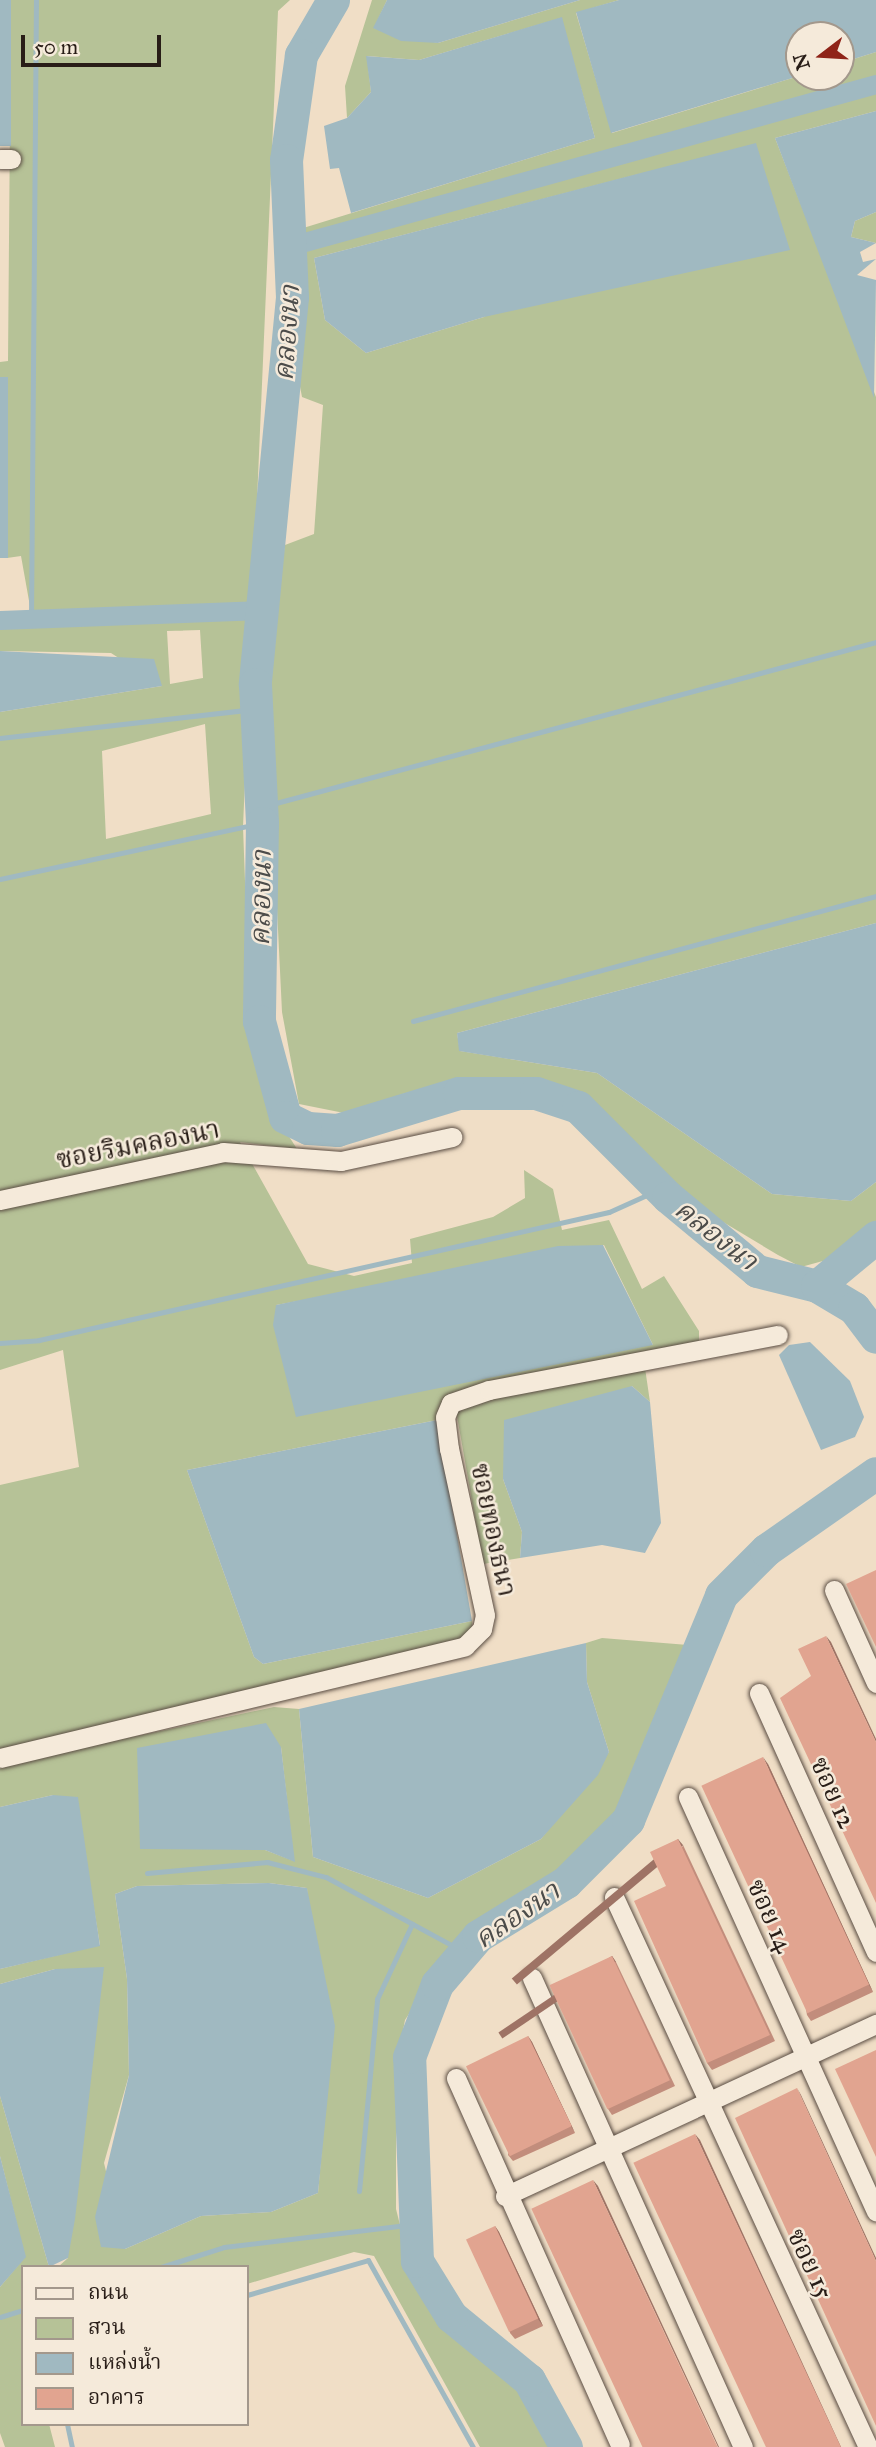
<!DOCTYPE html>
<meta charset="utf-8">
<style>
body{margin:0}
#map{position:relative;width:876px;height:2447px;overflow:hidden;background:#f0dec6;font-family:"IM FELL Great Primer","Noto Serif Thai",serif}
div>[style]{position:absolute}
[style*='--x']{left:calc(var(--x)*1px);top:calc(var(--y)*1px);width:calc(var(--w)*1px);rotate:calc(var(--a)*1deg)}
.green>*{inset:0;background:#b6c297}
.water>*{inset:0;background:#a0b9c1;transform-origin:0 0}
.stream>*{height:5px;margin:-2.5px;padding:0 2.5px;transform-origin:2.5px;border-radius:2.5px;background:#a0b9c1}
.canal>*{height:19px;margin:-9.5px;padding:0 9.5px;transform-origin:9.5px;border-radius:9.5px;background:#a0b9c1}
.river>*{height:33px;margin:-16.5px;padding:0 16.5px;transform-origin:16.5px;border-radius:16.5px;background:#a0b9c1}
.roads{filter:drop-shadow(0 0 2px #5a4d43) drop-shadow(0 0 2px #5a4d43)}
.minor>*{height:19px;margin:-9.5px;padding:0 9.5px;transform-origin:9.5px;border-radius:9.5px;background:#f5eada}
.wall>*{inset:0;background:#c28d7c}
.shaded-wall>*{inset:0;background:#9e7365;transform-origin:0 0}
.building>*{inset:0;background:#e1a490;transform-origin:0 0}
span{translate:-50% -50%;white-space:nowrap;text-align:center;line-height:1.15;-webkit-text-stroke:5px #f5eada;paint-order:stroke}
.street-label{font-size:26px;color:#281d17}
.water-label{font-size:28px;color:#4c4c4a;font-style:italic}
.legend{position:absolute;left:21px;top:2265px;width:228px;height:161px;box-sizing:border-box;background:#f5eada;border:2px solid #a3988c;margin:0;padding:9px 12px;list-style:none;font-size:21px;color:#281d17}
.legend li{display:flex;align-items:center;gap:14px;height:35px}
.legend b{width:35px;border:2px solid #a3988c}
.north{position:absolute;left:785px;top:21px;width:70px;height:70px;box-sizing:border-box;background:#f5eada;border:2px solid #a3988c;border-radius:50%;rotate:253deg;font-size:19px;font-weight:700;line-height:28px;text-align:center;color:#281d17}
.north::after{content:'';display:block;margin:auto;width:24px;height:32px;background:#8f2418;clip-path:polygon(50% 0,100% 100%,50% 72%,0 100%)}
.scale{position:absolute;left:21px;top:35px;width:140px;height:32px;box-sizing:border-box;border:4px solid #281d17;border-top:0;padding-left:9px;font-size:21px;line-height:24px;white-space:nowrap;color:#281d17;-webkit-text-stroke:5px #f5eada;paint-order:stroke}
</style>
<div id="map">
<div class="green">
<i style="clip-path:polygon(evenodd,11px 0,290px 0,278px 11px,243px 827px,251px 1042px,266px 1100px,297px 1149px,240px 1142px,308px 1264px,354px 1276px,412px 1263px,410px 1239px,493px 1217px,525px 1198px,524px 1170px,553px 1189px,562px 1230px,609px 1220px,642px 1289px,664px 1276px,699px 1331px,699px 1357px,645px 1368px,650px 1402px,632px 1386px,503px 1479px,522px 1532px,520px 1558px,483px 1564px,457px 1416px,187px 1470px,254px 1657px,263px 1664px,472px 1621px,472px 1629px,453px 1645px,0 1749px,0 1485px,79px 1467px,63px 1350px,0 1370px,0 712px,162px 686px,111px 653px,0 651px,0 614px,31px 612px,21px 556px,7px 558px,8px 378px,0 378px,0 362px,8px 361px,11px 0,200px 630px,203px 678px,170px 684px,167px 631px,200px 630px,11px 0,205px 724px,211px 814px,106px 839px,102px 751px,205px 724px,11px 0,604px 1245px,653px 1345px,276px 1305px,359px 1290px,604px 1245px)"></i>
<i style="clip-path:polygon(evenodd,372px 0,387px 0,374px 28px,438px 43px,580px 0,619px 0,576px 13px,612px 133px,799px 76px,841px 77px,841px 63px,876px 52px,876px 111px,775px 138px,876px 397px,876px 923px,457px 1033px,460px 1051px,597px 1073px,772px 1194px,851px 1201px,876px 1182px,876px 1228px,830px 1259px,801px 1267px,778px 1255px,708px 1213px,592px 1111px,509px 1082px,406px 1093px,344px 1113px,299px 1104px,282px 1012px,265px 661px,285px 545px,314px 534px,323px 405px,302px 397px,295px 360px,306px 316px,300px 229px,595px 138px,561px 18px,419px 60px,367px 56px,371px 92px,347px 118px,345px 86px,372px 0,643px 173px,484px 317px,366px 353px,325px 320px,314px 258px,643px 173px)"></i>
<i style="clip-path:polygon(876px 212px,876px 243px,851px 237px,855px 221px)"></i>
<i style="clip-path:polygon(evenodd,602px 1638px,688px 1645px,618px 1821px,559px 1872px,467px 1926px,405px 2020px,396px 2068px,396px 2209px,411px 2269px,455px 2330px,534px 2402px,557px 2447px,480px 2447px,374px 2256px,354px 2252px,247px 2284px,247px 2267px,58px 2267px,68px 2258px,55px 1969px,0 1984px,0 1969px,100px 1945px,93px 1903px,53px 1795px,0 1807px,0 1765px,274px 1707px,299px 1709px,313px 1857px,428px 1898px,541px 1839px,609px 1752px,587px 1682px,586px 1643px,602px 1638px,281px 1747px,294px 1861px,265px 1850px,281px 1747px,602px 1638px,269px 1883px,307px 1888px,322px 2147px,318px 2193px,271px 2212px,201px 2216px,125px 2249px,104px 2163px,129px 2075px,127px 1979px,115px 1894px,137px 1886px,269px 1883px)"></i>
<i style="clip-path:polygon(0 2096px,49px 2267px,23px 2267px,23px 2424px,49px 2424px,55px 2447px,5px 2447px,0 2433px,0 2287px,25px 2257px,0 2156px)"></i>
</div>
<div class="water">
<i style="left:0;top:0;width:11px;height:146px"></i>
<i style="clip-path:polygon(387px 0,580px 0,438px 43px,401px 41px,373px 28px)"></i>
<i style="clip-path:polygon(619px 0,876px 0,876px 52px,841px 63px,841px 35px,799px 35px,799px 76px,611px 133px,576px 12px)"></i>
<i style="clip-path:polygon(562px 17px,595px 138px,351px 213px,339px 168px,330px 169px,324px 126px,347px 118px,371px 92px,366px 56px,419px 60px)"></i>
<i style="clip-path:polygon(876px 111px,876px 212px,855px 221px,851px 237px,876px 243px,860px 252px,863px 262px,876px 259px,857px 275px,876px 280px,874px 398px,775px 138px)"></i>
<i style="clip-path:polygon(756px 143px,790px 250px,484px 317px,366px 353px,325px 320px,314px 258px)"></i>
<i style="left:8px;top:377px;width:181px;height:8px;rotate:90deg"></i>
<i style="clip-path:polygon(0 651px,154px 659px,162px 686px,0 712px)"></i>
<i style="clip-path:polygon(876px 923px,876px 1182px,851px 1201px,772px 1194px,597px 1073px,459px 1051px,457px 1033px)"></i>
<i style="clip-path:polygon(603px 1245px,653px 1345px,296px 1417px,273px 1325px,276px 1305px,558px 1246px)"></i>
<i style="clip-path:polygon(810px 1342px,850px 1381px,864px 1417px,855px 1437px,821px 1450px,779px 1355px,789px 1345px)"></i>
<i style="clip-path:polygon(632px 1386px,650px 1402px,661px 1523px,645px 1553px,602px 1545px,520px 1558px,522px 1532px,503px 1479px,504px 1420px)"></i>
<i style="clip-path:polygon(437px 1420px,472px 1621px,263px 1664px,254px 1657px,187px 1470px)"></i>
<i style="clip-path:polygon(586px 1643px,587px 1682px,609px 1752px,598px 1775px,541px 1839px,428px 1898px,313px 1857px,299px 1709px)"></i>
<i style="clip-path:polygon(266px 1723px,281px 1747px,295px 1862px,265px 1850px,140px 1849px,137px 1748px)"></i>
<i style="clip-path:polygon(53px 1795px,78px 1797px,100px 1946px,0 1969px,0 1807px)"></i>
<i style="clip-path:polygon(269px 1883px,307px 1888px,335px 2026px,318px 2193px,271px 2212px,201px 2216px,125px 2249px,101px 2247px,95px 2217px,129px 2075px,127px 1979px,115px 1894px,137px 1886px)"></i>
<i style="clip-path:polygon(104px 1967px,75px 2219px,68px 2258px,49px 2267px,0 2096px,0 1984px,55px 1969px)"></i>
<i style="clip-path:polygon(0 2156px,26px 2257px,0 2287px)"></i>
</div>
<div class="stream">
<i style="--x:31;--y:619;--w:619;--a:-89.54"></i>
<i style="--x:0;--y:738;--w:258;--a:-6.5"></i>
<i style="--x:261;--y:807;--w:637;--a:-15.02"></i>
<i style="--x:0;--y:879;--w:268;--a:-12.1"></i>
<i style="--x:413;--y:1021;--w:480;--a:-15.1"></i>
<i style="--x:0;--y:1343;--w:39;--a:-4"></i>
<i style="--x:39;--y:1340;--w:584;--a:-12.66"></i>
<i style="--x:609;--y:1212;--w:56;--a:-24.3"></i>
<i style="--x:147;--y:1873;--w:121;--a:-5.2"></i>
<i style="--x:267;--y:1862;--w:61;--a:14.3"></i>
<i style="--x:326;--y:1877;--w:157;--a:28.5"></i>
<i style="--x:359;--y:2191;--w:193;--a:-84.6"></i>
<i style="--x:377;--y:1999;--w:83;--a:-65"></i>
<i style="--x:161;--y:2267;--w:66;--a:-17.6"></i>
<i style="--x:224;--y:2247;--w:190;--a:-6.9"></i>
<i style="--x:247;--y:2295;--w:126;--a:-16.1"></i>
<i style="--x:368;--y:2260;--w:214;--a:60.7"></i>
<i style="--x:0;--y:2317;--w:24;--a:-17"></i>
<i style="--x:67;--y:2424;--w:24;--a:78"></i>
</div>
<div class="canal">
<i style="--x:290;--y:246;--w:608;--a:-15.45"></i>
<i style="--x:0;--y:620;--w:262;--a:-2.2"></i>
</div>
<div class="river">
<i style="--x:333;--y:0;--w:64;--a:120.2"></i>
<i style="--x:301;--y:55;--w:106;--a:98.1"></i>
<i style="--x:286;--y:160;--w:137;--a:87.5"></i>
<i style="--x:292;--y:297;--w:389;--a:95.5"></i>
<i style="--x:255;--y:684;--w:139;--a:87.1"></i>
<i style="--x:262;--y:823;--w:198;--a:90.9"></i>
<i style="--x:259;--y:1021;--w:99;--a:74.8"></i>
<i style="--x:285;--y:1117;--w:25;--a:26"></i>
<i style="--x:308;--y:1128;--w:29;--a:4"></i>
<i style="--x:337;--y:1130;--w:127;--a:-16.9"></i>
<i style="--x:459;--y:1093;--w:77;--a:0"></i>
<i style="--x:536;--y:1093;--w:44;--a:18.4"></i>
<i style="--x:578;--y:1107;--w:127;--a:45"></i>
<i style="--x:668;--y:1197;--w:116;--a:39.7"></i>
<i style="--x:757;--y:1271;--w:62;--a:14"></i>
<i style="--x:817;--y:1286;--w:43;--a:30.7"></i>
<i style="--x:854;--y:1308;--w:36;--a:53"></i>
<i style="--x:817;--y:1286;--w:77;--a:-39.7"></i>
<i style="--x:566;--y:2447;--w:77;--a:-118.9"></i>
<i style="--x:529;--y:2380;--w:101;--a:-140.6"></i>
<i style="--x:451;--y:2316;--w:65;--a:-121.7"></i>
<i style="--x:417;--y:2261;--w:204;--a:-92.2"></i>
<i style="--x:409;--y:2057;--w:78;--a:-69"></i>
<i style="--x:437;--y:1984;--w:63;--a:-49.5"></i>
<i style="--x:478;--y:1936;--w:103;--a:-31.5"></i>
<i style="--x:566;--y:1882;--w:88;--a:-45"></i>
<i style="--x:628;--y:1820;--w:243;--a:-67.5"></i>
<i style="--x:721;--y:1595;--w:64;--a:-45"></i>
<i style="--x:766;--y:1550;--w:134;--a:-35"></i>
</div>
<div class="roads">
<div class="minor">
<i style="--x:0;--y:159;--w:11;--a:0"></i>
<i style="--x:0;--y:1200;--w:228;--a:-12.1"></i>
<i style="--x:223;--y:1152;--w:118;--a:4.4"></i>
<i style="--x:341;--y:1161;--w:114;--a:-12.2"></i>
<i style="--x:834;--y:1590;--w:102;--a:65.7"></i>
<i style="--x:759;--y:1693;--w:284;--a:65.7"></i>
<i style="--x:0;--y:1758;--w:478;--a:-13.5"></i>
<i style="--x:465;--y:1646;--w:24;--a:-45"></i>
<i style="--x:482;--y:1629;--w:14;--a:-78"></i>
<i style="--x:485;--y:1615;--w:170;--a:-102.2"></i>
<i style="--x:449;--y:1449;--w:32;--a:-97"></i>
<i style="--x:445;--y:1417;--w:15;--a:-67"></i>
<i style="--x:451;--y:1403;--w:40;--a:-18.9"></i>
<i style="--x:489;--y:1390;--w:294;--a:-10.8"></i>
<i style="--x:688;--y:1797;--w:455;--a:65.6"></i>
<i style="--x:614;--y:1897;--w:606;--a:65.21"></i>
<i style="--x:532;--y:1978;--w:514;--a:65.78"></i>
<i style="--x:456;--y:2078;--w:401;--a:65.9"></i>
<i style="--x:505;--y:2196;--w:409;--a:-24.9"></i>
</div>
</div>
<div class="wall">
<i style="clip-path:polygon(768px 1764px,873px 1992px,811px 2021px,807px 2015px)"></i>
<i style="clip-path:polygon(683px 1845px,775px 2041px,712px 2070px,707px 2063px,666px 1886px)"></i>
<i style="clip-path:polygon(612px 1956px,616px 1962px,675px 2086px,612px 2115px,608px 2109px)"></i>
<i style="clip-path:polygon(528px 2036px,532px 2042px,575px 2133px,513px 2161px,508px 2155px)"></i>
<i style="clip-path:polygon(495px 2226px,499px 2232px,543px 2326px,515px 2339px,510px 2333px)"></i>
</div>
<div class="shaded-wall">
<i style="clip-path:polygon(826px 1636px,831px 1642px,876px 1739px,876px 1742px)"></i>
<i style="clip-path:polygon(763px 1757px,768px 1764px,873px 1992px,869px 1985px)"></i>
<i style="left:678px;top:1839px;width:8px;height:217px;rotate:50deg"></i>
<i style="left:612px;top:1956px;width:7px;height:137px;rotate:56deg"></i>
<i style="clip-path:polygon(528px 2036px,532px 2042px,575px 2133px,571px 2126px)"></i>
<i style="clip-path:polygon(797px 2088px,801px 2095px,876px 2258px,876px 2261px)"></i>
<i style="clip-path:polygon(695px 2134px,700px 2140px,841px 2447px,840px 2447px)"></i>
<i style="clip-path:polygon(593px 2180px,598px 2186px,719px 2447px,718px 2447px)"></i>
<i style="clip-path:polygon(495px 2226px,499px 2232px,543px 2326px,538px 2319px)"></i>
</div>
<div class="building">
<i style="clip-path:polygon(876px 1570px,876px 1647px,846px 1584px)"></i>
<i style="clip-path:polygon(826px 1636px,876px 1742px,876px 1903px,780px 1698px,811px 1676px,798px 1649px)"></i>
<i style="left:763px;top:1757px;width:251px;height:68px;rotate:65deg"></i>
<i style="clip-path:polygon(678px 1839px,770px 2035px,707px 2063px,634px 1901px,666px 1886px,650px 1852px)"></i>
<i style="left:612px;top:1956px;width:137px;height:69px;rotate:65deg"></i>
<i style="left:528px;top:2036px;width:100px;height:69px;rotate:64deg"></i>
<i style="clip-path:polygon(876px 2050px,876px 2157px,835px 2069px)"></i>
<i style="clip-path:polygon(797px 2088px,876px 2261px,876px 2426px,735px 2118px)"></i>
<i style="left:695px;top:2134px;width:345px;height:68px;rotate:65deg"></i>
<i style="left:593px;top:2180px;width:295px;height:68px;rotate:65deg"></i>
<i style="left:495px;top:2226px;width:102px;height:32px;rotate:65deg"></i>
</div>
<div class="street-label">
<span style="left:138px;top:1145px;rotate:-11deg">ซอยริมคลองนา</span>
<span style="left:493px;top:1530px;rotate:78deg">ซอยทองธนา</span>
<span style="left:833px;top:1793px;rotate:66deg">ซอย 12</span>
<span style="left:770px;top:1916px;rotate:66deg">ซอย 14</span>
<span style="left:810px;top:2264px;rotate:65deg">ซอย 15</span>
</div>
<div class="water-label">
<span style="left:287px;top:333px;rotate:-86deg">คลองนา</span>
<span style="left:261px;top:898px;rotate:-89deg">คลองนา</span>
<span style="left:716px;top:1235px;rotate:38deg">คลองนา</span>
<span style="left:517px;top:1915px;rotate:-34deg">คลองนา</span>
</div>
<ul class="legend">
<li><b style="height:9px;background:#f5eada"></b>ถนน</li>
<li><b style="height:19px;background:#b6c297"></b>สวน</li>
<li><b style="height:19px;background:#a0b9c1"></b>แหล่งน้ำ</li>
<li><b style="height:19px;background:#e1a490"></b>อาคาร</li>
</ul>
<div class="north">N</div>
<div class="scale">50 m</div>
</div>
